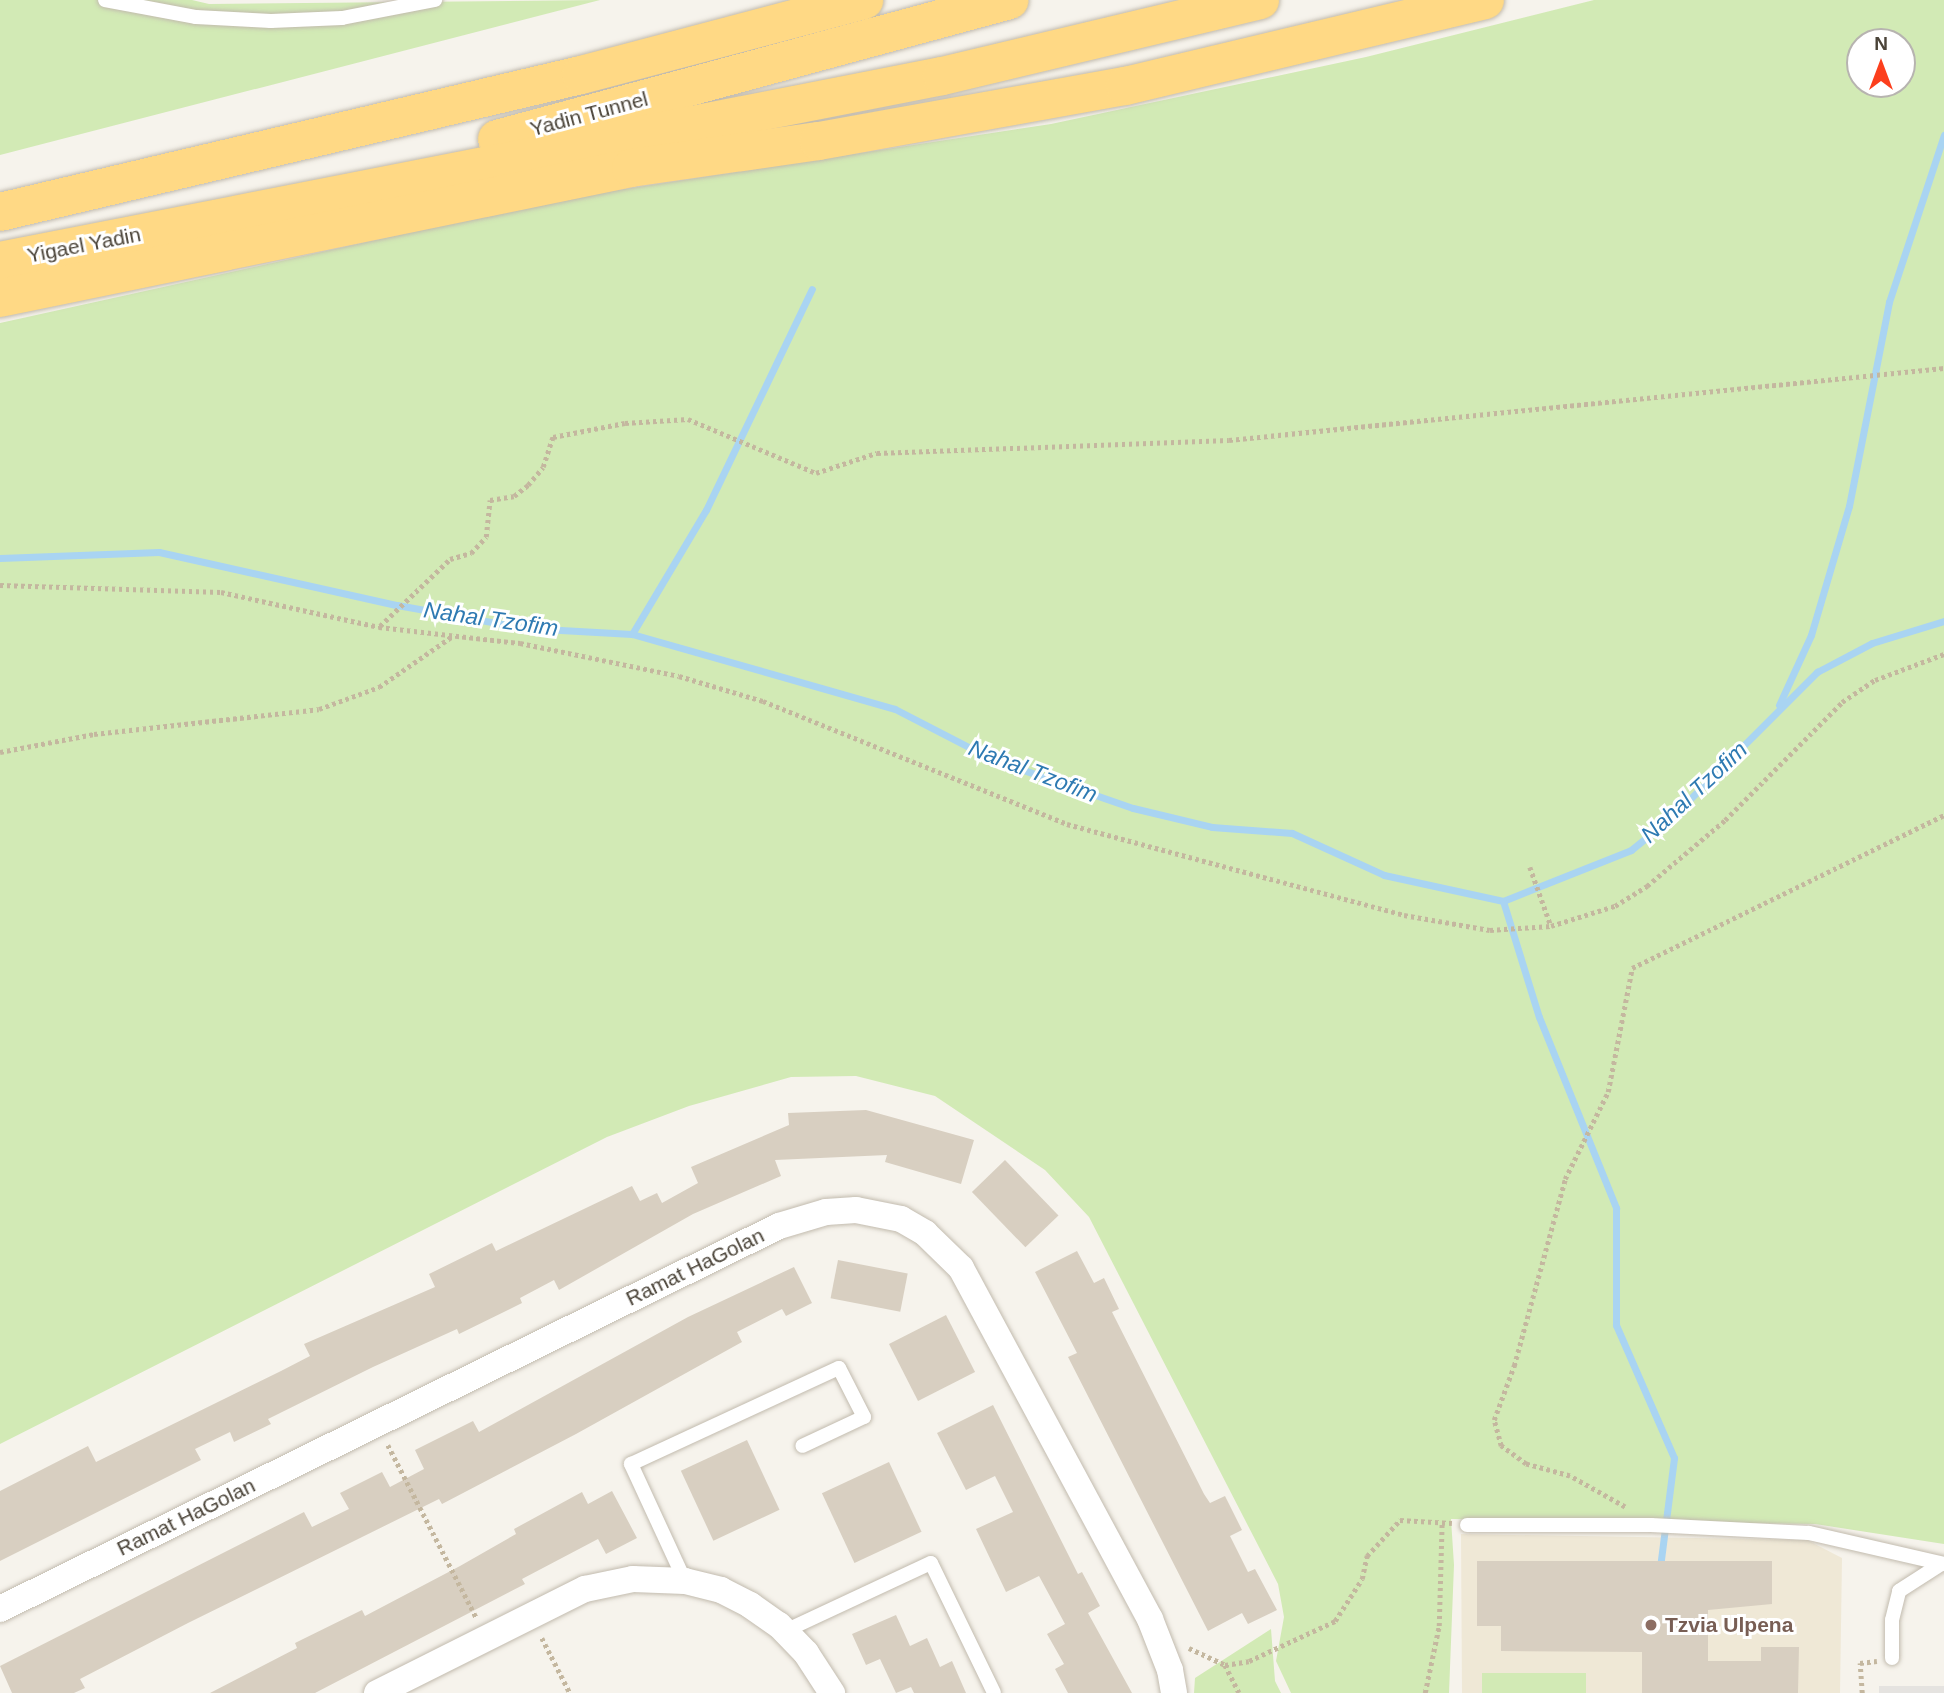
<!DOCTYPE html>
<style>
body{margin:0}
#map{position:relative;width:1944px;height:1693px;overflow:hidden;background:#f6f3ec;font-family:Helvetica,sans-serif}
div>[style]{position:absolute}
[style*='--x']{left:calc(var(--x)*1px);top:calc(var(--y)*1px);width:calc(var(--w)*1px);rotate:calc(var(--a)*1deg)}
.education>*{inset:0;background:#efe8d6}
.green>*{inset:0;background:#d2eab5;transform-origin:0 0}
.parking>*{inset:0;background:#e5e3e0;transform-origin:0 0}
.stream>*{height:7px;margin:-3.5px;padding:0 3.5px;transform-origin:3.5px;border-radius:3.5px;background:#a9d4f2}
.building>*{inset:0;background:#d8cfc1;transform-origin:0 0}
.path>*{height:4.5px;margin-top:-2.25px;transform-origin:0;background:repeating-linear-gradient(90deg,#c4b79f 0 3.5px,transparent 0 7px)}
.roads{filter:drop-shadow(0 0 2px #c2bbae) drop-shadow(0 0 2px #c2bbae)}
.service>*{height:14px;margin:-7px;padding:0 7px;transform-origin:7px;border-radius:7px;background:#fff}
.minor>*{height:26px;margin:-13px;padding:0 13px;transform-origin:13px;border-radius:13px;background:#fff}
.trunk>*{height:38px;margin:-19px;padding:0 19px;transform-origin:19px;border-radius:19px;background:#ffd985}
.dots>*{width:19px;height:19px;translate:-50% -50%;box-sizing:border-box;border:4px solid #fff;border-radius:50%}
span{translate:-50% -50%;white-space:nowrap;text-align:center;line-height:1.15;-webkit-text-stroke:6px #fff;paint-order:stroke}
.street-label{font-size:21px;color:#4b4439}
.education-label{font-size:21px;color:#785e54;font-weight:700}
.left{translate:0 -50%;text-align:left}
.water-label{font-size:23px;color:#2e7ab2;font-style:italic}
.north{position:absolute;left:1846px;top:28px;width:70px;height:70px;box-sizing:border-box;background:#fff;border:2px solid #b7b4b0;border-radius:50%;rotate:0deg;font-size:19px;font-weight:700;line-height:28px;text-align:center;color:#4b4439}
.north::after{content:'';display:block;margin:auto;width:24px;height:32px;background:#fc3f1d;clip-path:polygon(50% 0,100% 100%,50% 72%,0 100%)}
</style>
<div id="map">
<div class="education">
<i style="clip-path:polygon(1461px 1534px,1807px 1540px,1842px 1558px,1840px 1693px,1462px 1693px)"></i>
</div>
<div class="green">
<i style="clip-path:polygon(0 0,192px 0,209px 4px,600px 0,0 155px)"></i>
<i style="clip-path:polygon(evenodd,1594px 0,1944px 0,1944px 1544px,1815px 1524px,1451px 1519px,1454px 1565px,1449px 1693px,1291px 1693px,1276px 1661px,1284px 1617px,1278px 1584px,1089px 1217px,1045px 1170px,935px 1096px,856px 1076px,791px 1077px,689px 1106px,607px 1137px,0 1444px,0 323px,566px 198px,1051px 124px,1366px 57px,1594px 0,1860px 42px,1902px 42px,1902px 84px,1860px 84px,1860px 42px)"></i>
<i style="clip-path:polygon(1271px 1629px,1275px 1681px,1281px 1693px,1194px 1693px,1195px 1678px)"></i>
<i style="left:1586px;top:1673px;width:20px;height:104px;rotate:90deg"></i>
</div>
<div class="parking">
<i style="left:1879px;top:1686px;width:65px;height:7px"></i>
</div>
<div class="stream">
<i style="--x:0;--y:558;--w:159;--a:-2.2"></i>
<i style="--x:159;--y:552;--w:244;--a:12.6"></i>
<i style="--x:397;--y:605;--w:130;--a:10.2"></i>
<i style="--x:525;--y:628;--w:107;--a:3.2"></i>
<i style="--x:632;--y:634;--w:273;--a:15.9"></i>
<i style="--x:895;--y:709;--w:109;--a:27.3"></i>
<i style="--x:992;--y:759;--w:149;--a:19.2"></i>
<i style="--x:1133;--y:808;--w:81;--a:13.5"></i>
<i style="--x:1212;--y:827;--w:80;--a:4.3"></i>
<i style="--x:1292;--y:833;--w:101;--a:24.5"></i>
<i style="--x:1384;--y:875;--w:122;--a:12.3"></i>
<i style="--x:1503;--y:901;--w:138;--a:-21.7"></i>
<i style="--x:1631;--y:850;--w:54;--a:-39"></i>
<i style="--x:1673;--y:816;--w:204;--a:-45"></i>
<i style="--x:1817;--y:672;--w:62;--a:-27.8"></i>
<i style="--x:1872;--y:643;--w:75;--a:-17"></i>
<i style="--x:632;--y:634;--w:144;--a:-59.2"></i>
<i style="--x:706;--y:510;--w:245;--a:-64.4"></i>
<i style="--x:1779;--y:705;--w:77;--a:-65.4"></i>
<i style="--x:1811;--y:635;--w:134;--a:-73.6"></i>
<i style="--x:1849;--y:506;--w:208;--a:-78.9"></i>
<i style="--x:1889;--y:302;--w:176;--a:-71.8"></i>
<i style="--x:1503;--y:901;--w:121;--a:72.8"></i>
<i style="--x:1539;--y:1017;--w:206;--a:68"></i>
<i style="--x:1616;--y:1208;--w:117;--a:90"></i>
<i style="--x:1616;--y:1325;--w:145;--a:66.4"></i>
<i style="--x:1674;--y:1458;--w:110;--a:97.3"></i>
</div>
<div class="building">
<i style="clip-path:polygon(866px 1110px,974px 1140px,961px 1184px,885px 1162px,887px 1155px,775px 1160px,781px 1176px,693px 1214px,559px 1290px,554px 1280px,520px 1298px,522px 1303px,459px 1334px,457px 1329px,373px 1367px,268px 1419px,271px 1424px,234px 1442px,230px 1432px,195px 1449px,201px 1460px,0 1561px,0 1491px,88px 1446px,96px 1462px,281px 1371px,310px 1356px,304px 1344px,435px 1287px,429px 1274px,492px 1243px,496px 1251px,632px 1186px,640px 1201px,657px 1193px,662px 1203px,698px 1183px,691px 1167px,789px 1125px,788px 1113px)"></i>
<i style="left:1005px;top:1160px;width:77px;height:46px;rotate:46deg"></i>
<i style="clip-path:polygon(1077px 1251px,1094px 1283px,1104px 1278px,1119px 1309px,1112px 1312px,1204px 1494px,1210px 1503px,1225px 1496px,1242px 1530px,1230px 1536px,1248px 1572px,1255px 1569px,1277px 1610px,1248px 1624px,1242px 1613px,1208px 1631px,1068px 1357px,1077px 1353px,1035px 1272px)"></i>
<i style="left:838px;top:1260px;width:71px;height:39px;rotate:11deg"></i>
<i style="clip-path:polygon(794px 1267px,812px 1303px,786px 1316px,782px 1309px,737px 1332px,742px 1342px,576px 1434px,442px 1504px,439px 1499px,188px 1623px,80px 1679px,85px 1688px,74px 1693px,12px 1693px,0 1666px,304px 1512px,312px 1527px,349px 1509px,340px 1493px,382px 1472px,390px 1487px,424px 1469px,415px 1450px,473px 1421px,479px 1432px,688px 1317px)"></i>
<i style="left:946px;top:1315px;width:64px;height:64px;rotate:63deg"></i>
<i style="clip-path:polygon(993px 1405px,1078px 1574px,1082px 1572px,1100px 1606px,1088px 1613px,1132px 1693px,1068px 1693px,1055px 1669px,1064px 1664px,1047px 1634px,1065px 1624px,1039px 1576px,1006px 1592px,976px 1529px,1013px 1512px,995px 1476px,966px 1490px,937px 1433px)"></i>
<i style="left:747px;top:1440px;width:77px;height:73px;rotate:65deg"></i>
<i style="left:889px;top:1462px;width:77px;height:74px;rotate:65deg"></i>
<i style="clip-path:polygon(612px 1491px,637px 1538px,606px 1554px,598px 1539px,522px 1579px,525px 1584px,315px 1693px,210px 1693px,297px 1648px,295px 1643px,362px 1610px,365px 1616px,460px 1566px,516px 1534px,514px 1529px,582px 1492px,588px 1504px)"></i>
<i style="clip-path:polygon(1477px 1561px,1772px 1561px,1772px 1604px,1708px 1610px,1708px 1661px,1761px 1661px,1761px 1647px,1799px 1647px,1798px 1693px,1642px 1693px,1642px 1652px,1501px 1651px,1501px 1626px,1477px 1626px)"></i>
<i style="clip-path:polygon(896px 1615px,910px 1646px,927px 1638px,940px 1667px,952px 1661px,966px 1693px,914px 1693px,911px 1687px,896px 1693px,880px 1659px,866px 1665px,852px 1634px)"></i>
</div>
<div class="path">
<i style="--x:0;--y:585;--w:221;--a:1.8"></i>
<i style="--x:221;--y:592;--w:162;--a:12.5"></i>
<i style="--x:379;--y:627;--w:142;--a:6.5"></i>
<i style="--x:520;--y:643;--w:162;--a:11.7"></i>
<i style="--x:679;--y:676;--w:88;--a:16.6"></i>
<i style="--x:763;--y:701;--w:328;--a:22"></i>
<i style="--x:1067;--y:824;--w:349;--a:15.1"></i>
<i style="--x:1404;--y:915;--w:87;--a:9.9"></i>
<i style="--x:1490;--y:930;--w:61;--a:-3.8"></i>
<i style="--x:1551;--y:926;--w:67;--a:-17.4"></i>
<i style="--x:1615;--y:906;--w:38;--a:-32"></i>
<i style="--x:1647;--y:886;--w:102;--a:-40.2"></i>
<i style="--x:1725;--y:820;--w:166;--a:-45.2"></i>
<i style="--x:1842;--y:702;--w:40;--a:-34"></i>
<i style="--x:1875;--y:680;--w:74;--a:-20.6"></i>
<i style="--x:380;--y:626;--w:97;--a:-43.7"></i>
<i style="--x:450;--y:559;--w:22;--a:-16"></i>
<i style="--x:471;--y:553;--w:22;--a:-47"></i>
<i style="--x:486;--y:537;--w:37;--a:-84"></i>
<i style="--x:490;--y:500;--w:24;--a:-9"></i>
<i style="--x:514;--y:496;--w:18;--a:-38"></i>
<i style="--x:528;--y:485;--w:23;--a:-50"></i>
<i style="--x:543;--y:467;--w:32;--a:-72"></i>
<i style="--x:553;--y:437;--w:73;--a:-11"></i>
<i style="--x:625;--y:423;--w:63;--a:-3.6"></i>
<i style="--x:688;--y:419;--w:139;--a:22.9"></i>
<i style="--x:816;--y:473;--w:64;--a:-18.2"></i>
<i style="--x:877;--y:453;--w:352;--a:-2.1"></i>
<i style="--x:1229;--y:440;--w:719;--a:-5.75"></i>
<i style="--x:0;--y:752;--w:96;--a:-10.8"></i>
<i style="--x:94;--y:734;--w:226;--a:-6.3"></i>
<i style="--x:319;--y:709;--w:64;--a:-20.1"></i>
<i style="--x:379;--y:687;--w:91;--a:-34.7"></i>
<i style="--x:1530;--y:867;--w:63;--a:70.4"></i>
<i style="--x:388;--y:1445;--w:193;--a:62.9"></i>
<i style="--x:1625;--y:1507;--w:63;--a:-150.6"></i>
<i style="--x:1570;--y:1476;--w:46;--a:-164.7"></i>
<i style="--x:1526;--y:1464;--w:31;--a:-144"></i>
<i style="--x:1501;--y:1446;--w:27;--a:-105"></i>
<i style="--x:1494;--y:1420;--w:58;--a:-69.7"></i>
<i style="--x:1514;--y:1366;--w:194;--a:-74.7"></i>
<i style="--x:1565;--y:1179;--w:97;--a:-63.7"></i>
<i style="--x:1608;--y:1092;--w:126;--a:-79"></i>
<i style="--x:1632;--y:968;--w:347;--a:-26.1"></i>
<i style="--x:542;--y:1638;--w:62;--a:63"></i>
<i style="--x:1189;--y:1648;--w:40;--a:25"></i>
<i style="--x:1225;--y:1665;--w:24;--a:-9"></i>
<i style="--x:1249;--y:1661;--w:95;--a:-24.9"></i>
<i style="--x:1335;--y:1621;--w:50;--a:-57.3"></i>
<i style="--x:1362;--y:1579;--w:24;--a:-78"></i>
<i style="--x:1367;--y:1556;--w:49;--a:-47.5"></i>
<i style="--x:1400;--y:1520;--w:52;--a:3.3"></i>
<i style="--x:1225;--y:1665;--w:31;--a:63"></i>
<i style="--x:1425;--y:1693;--w:68;--a:-78.2"></i>
<i style="--x:1439;--y:1626;--w:105;--a:-88.4"></i>
<i style="--x:1862;--y:1693;--w:30;--a:-94"></i>
<i style="--x:1860;--y:1663;--w:17;--a:-7"></i>
</div>
<div class="roads">
<div class="service">
<i style="--x:105;--y:0;--w:93;--a:10.6"></i>
<i style="--x:196;--y:17;--w:75;--a:3.1"></i>
<i style="--x:271;--y:21;--w:71;--a:-2.4"></i>
<i style="--x:342;--y:18;--w:95;--a:-11"></i>
<i style="--x:1467;--y:1525;--w:184;--a:0"></i>
<i style="--x:1651;--y:1525;--w:158;--a:2.9"></i>
<i style="--x:1809;--y:1533;--w:139;--a:12.9"></i>
<i style="--x:685;--y:1581;--w:129;--a:-114.8"></i>
<i style="--x:631;--y:1464;--w:229;--a:-24.8"></i>
<i style="--x:839;--y:1368;--w:55;--a:63"></i>
<i style="--x:864;--y:1417;--w:68;--a:154.9"></i>
<i style="--x:785;--y:1631;--w:161;--a:-25"></i>
<i style="--x:931;--y:1563;--w:144;--a:64.1"></i>
<i style="--x:1892;--y:1658;--w:38;--a:-90"></i>
<i style="--x:1892;--y:1620;--w:30;--a:-76"></i>
<i style="--x:1899;--y:1591;--w:50;--a:-32.7"></i>
</div>
<div class="minor">
<i style="--x:0;--y:1609;--w:868;--a:-26.18"></i>
<i style="--x:779;--y:1226;--w:49;--a:-16.6"></i>
<i style="--x:826;--y:1212;--w:30;--a:-4"></i>
<i style="--x:856;--y:1210;--w:46;--a:11.3"></i>
<i style="--x:901;--y:1219;--w:28;--a:30"></i>
<i style="--x:925;--y:1233;--w:50;--a:44.2"></i>
<i style="--x:961;--y:1268;--w:399;--a:61.7"></i>
<i style="--x:1150;--y:1619;--w:55;--a:68.6"></i>
<i style="--x:1170;--y:1670;--w:23;--a:80"></i>
<i style="--x:377;--y:1693;--w:233;--a:-26.6"></i>
<i style="--x:585;--y:1589;--w:49;--a:-11.8"></i>
<i style="--x:633;--y:1579;--w:52;--a:2.2"></i>
<i style="--x:685;--y:1581;--w:37;--a:14"></i>
<i style="--x:721;--y:1590;--w:33;--a:27"></i>
<i style="--x:750;--y:1605;--w:35;--a:35"></i>
<i style="--x:779;--y:1625;--w:39;--a:46"></i>
<i style="--x:806;--y:1653;--w:48;--a:57"></i>
</div>
<div class="trunk">
<i style="--x:497;--y:139;--w:531;--a:-15.16"></i>
<i style="--x:0;--y:212;--w:597;--a:-13.27"></i>
<i style="--x:581;--y:75;--w:293;--a:-14.8"></i>
<i style="--x:0;--y:261;--w:960;--a:-11.11"></i>
<i style="--x:942;--y:76;--w:327;--a:-13.4"></i>
<i style="--x:0;--y:298;--w:644;--a:-11.64"></i>
<i style="--x:631;--y:168;--w:190;--a:-8.2"></i>
<i style="--x:819;--y:141;--w:311;--a:-10.2"></i>
<i style="--x:1125;--y:86;--w:370;--a:-13.4"></i>
</div>
</div>
<div class="dots">
<i style="left:1651px;top:1625px;background:#8d6e63"></i>
</div>
<div class="street-label">
<span style="left:589px;top:114px;rotate:-15deg">Yadin Tunnel</span>
<span style="left:84px;top:245px;rotate:-11deg">Yigael Yadin</span>
<span style="left:695px;top:1267px;rotate:-26deg">Ramat HaGolan</span>
<span style="left:186px;top:1517px;rotate:-26deg">Ramat HaGolan</span>
</div>
<div class="education-label">
<span class="left" style="left:1665px;top:1625px">Tzvia Ulpena</span>
</div>
<div class="water-label">
<span style="left:491px;top:619px;rotate:8deg">Nahal Tzofim</span>
<span style="left:1033px;top:771px;rotate:21deg">Nahal Tzofim</span>
<span style="left:1694px;top:792px;rotate:-43deg">Nahal Tzofim</span>
</div>
<div class="north">N</div>
</div>
